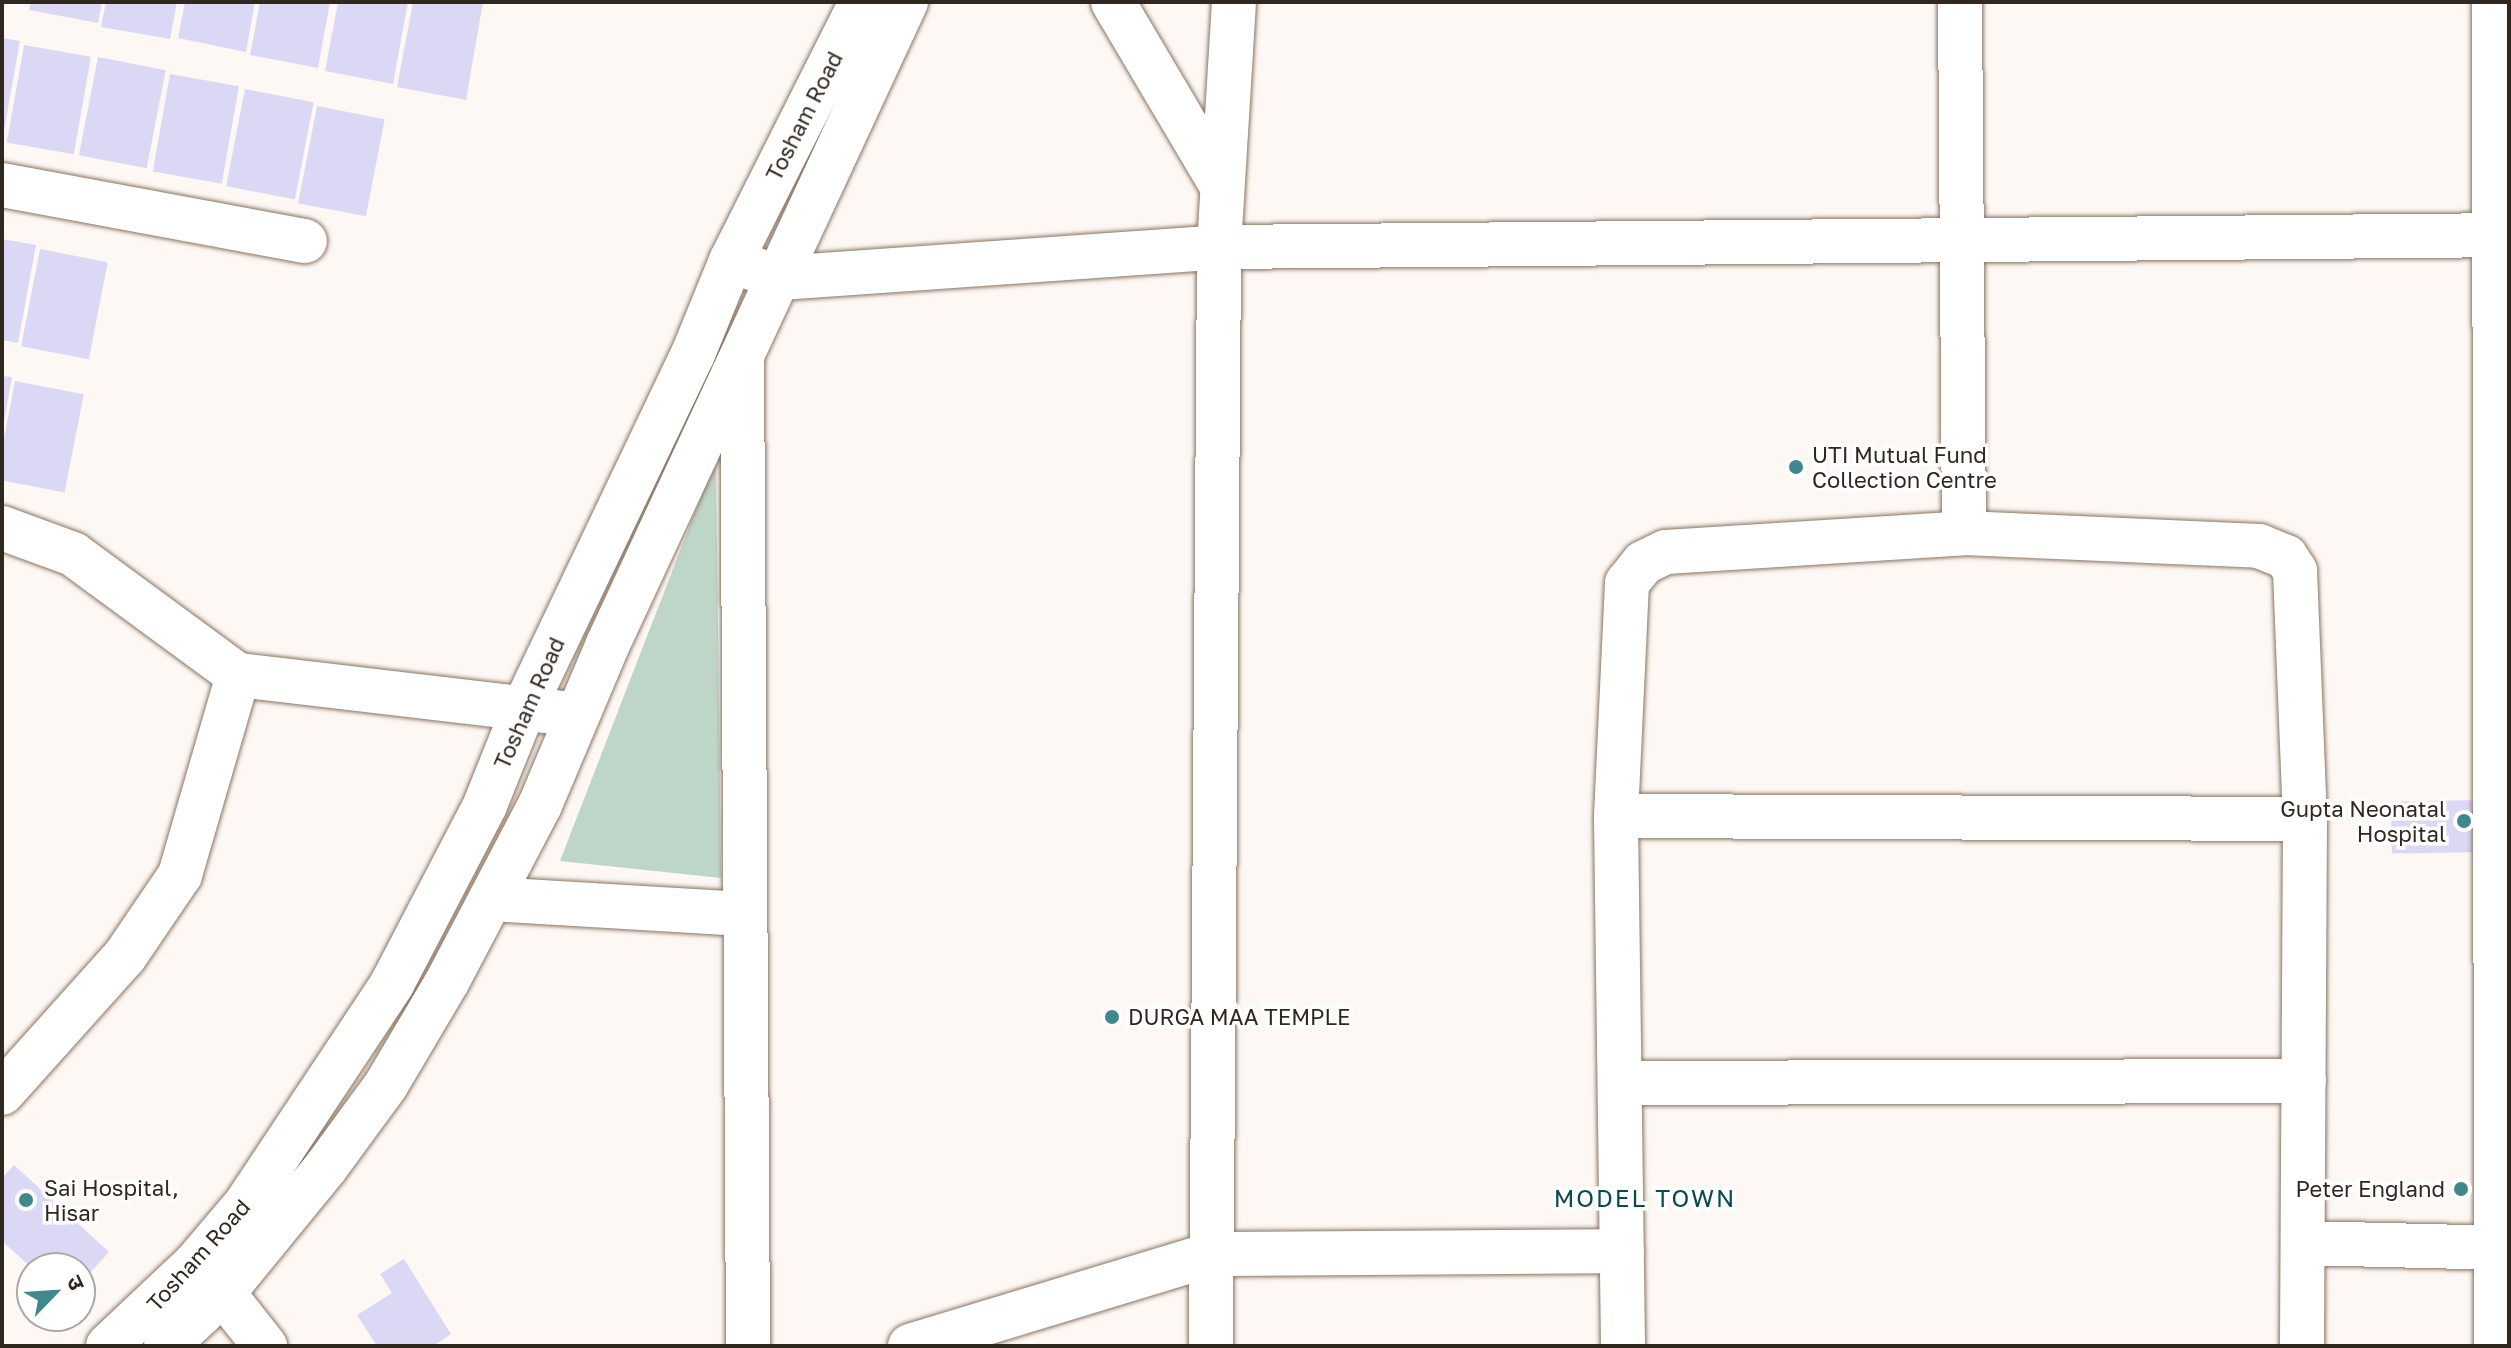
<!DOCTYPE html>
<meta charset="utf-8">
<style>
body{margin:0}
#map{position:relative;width:2511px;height:1348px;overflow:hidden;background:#fdf8f4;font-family:"Golos Text","Noto Sans Devanagari",sans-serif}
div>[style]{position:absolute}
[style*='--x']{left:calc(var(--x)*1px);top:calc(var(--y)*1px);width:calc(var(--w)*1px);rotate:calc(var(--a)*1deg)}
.green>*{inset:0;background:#bed6c8}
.building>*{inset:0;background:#dbd8f6;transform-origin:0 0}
.roads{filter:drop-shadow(0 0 2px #8b7460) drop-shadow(0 0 2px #8b7460)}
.minor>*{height:44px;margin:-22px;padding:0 22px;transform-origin:22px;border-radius:22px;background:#fff}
.major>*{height:44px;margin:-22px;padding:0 22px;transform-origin:22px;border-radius:22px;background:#fff}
.dots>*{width:22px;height:22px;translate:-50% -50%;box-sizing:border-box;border:4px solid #fff;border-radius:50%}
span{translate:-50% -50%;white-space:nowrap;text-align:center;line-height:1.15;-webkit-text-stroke:7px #fff;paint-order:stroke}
.street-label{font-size:22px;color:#30271e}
.poi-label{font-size:22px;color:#30271e}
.left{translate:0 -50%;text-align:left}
.right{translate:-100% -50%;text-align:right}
.neighbourhood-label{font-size:24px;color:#0a4b4d;letter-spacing:2px}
.frame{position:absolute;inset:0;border:4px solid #30271e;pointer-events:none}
.north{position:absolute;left:16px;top:1252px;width:80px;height:80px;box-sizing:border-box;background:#fff;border:2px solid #aca9a5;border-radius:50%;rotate:65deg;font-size:22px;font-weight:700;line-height:32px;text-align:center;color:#30271e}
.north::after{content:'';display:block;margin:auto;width:28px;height:36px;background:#40888b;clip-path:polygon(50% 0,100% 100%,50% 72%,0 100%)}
</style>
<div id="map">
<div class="green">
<i style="clip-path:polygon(716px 458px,721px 878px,560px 861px)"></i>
</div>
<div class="building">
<i style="clip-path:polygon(31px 2px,102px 2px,98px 23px,29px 10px)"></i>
<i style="clip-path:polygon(106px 2px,177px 2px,170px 39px,101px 27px)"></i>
<i style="clip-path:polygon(185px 2px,255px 2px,246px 52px,178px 38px)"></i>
<i style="clip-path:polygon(260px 2px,330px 2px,318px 68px,250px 55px)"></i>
<i style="clip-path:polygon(338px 2px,408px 2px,393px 84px,325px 71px)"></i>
<i style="clip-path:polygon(413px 2px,483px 2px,466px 100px,397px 87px)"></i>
<i style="clip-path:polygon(2px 38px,20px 41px,4px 131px,2px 131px)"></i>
<i style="left:24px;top:45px;width:68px;height:99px;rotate:10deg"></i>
<i style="left:98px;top:57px;width:69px;height:100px;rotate:11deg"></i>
<i style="left:170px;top:74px;width:70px;height:99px;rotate:10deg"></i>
<i style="left:245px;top:89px;width:70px;height:99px;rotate:11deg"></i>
<i style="left:317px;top:106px;width:69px;height:99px;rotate:11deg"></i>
<i style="clip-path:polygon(2px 239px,36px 245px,18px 343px,2px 340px)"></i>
<i style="left:40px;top:249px;width:69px;height:99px;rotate:11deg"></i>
<i style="clip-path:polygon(2px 376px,12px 377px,4px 422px,2px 422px)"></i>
<i style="left:15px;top:381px;width:70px;height:100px;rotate:11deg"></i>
<i style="left:2483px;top:800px;width:52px;height:92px;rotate:89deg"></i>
<i style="clip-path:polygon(14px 1165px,109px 1252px,80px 1284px,80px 1268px,32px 1268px,2px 1241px,2px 1178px)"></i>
<i style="clip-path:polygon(404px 1259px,451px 1334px,433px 1346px,377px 1346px,357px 1315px,392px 1293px,380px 1274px)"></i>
</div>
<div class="roads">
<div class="minor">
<i style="--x:1113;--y:2;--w:214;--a:59.4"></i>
<i style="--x:1960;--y:2;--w:531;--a:89.57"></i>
<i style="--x:2494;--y:2;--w:1344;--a:89.91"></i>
<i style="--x:2;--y:185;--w:308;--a:10.5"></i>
<i style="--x:731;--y:261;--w:52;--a:19.1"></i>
<i style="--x:780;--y:278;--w:440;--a:-4"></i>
<i style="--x:1219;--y:247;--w:1290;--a:-0.53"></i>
<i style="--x:742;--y:359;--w:987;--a:89.65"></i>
<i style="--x:2;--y:528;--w:76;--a:20.1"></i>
<i style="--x:73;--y:554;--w:205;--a:36.3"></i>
<i style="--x:238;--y:675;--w:342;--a:6.7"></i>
<i style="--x:1616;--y:816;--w:689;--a:0.25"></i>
<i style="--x:491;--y:899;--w:252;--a:3.4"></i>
<i style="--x:1620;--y:1083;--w:684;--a:-0.17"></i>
<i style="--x:2;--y:1093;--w:184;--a:-48.1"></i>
<i style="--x:125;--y:956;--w:98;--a:-55.8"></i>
<i style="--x:180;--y:875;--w:208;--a:-73.8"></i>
<i style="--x:2303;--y:1243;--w:206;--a:1.4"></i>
<i style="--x:223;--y:1293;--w:68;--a:51.6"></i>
<i style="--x:910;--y:1346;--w:316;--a:-16.9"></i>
<i style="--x:1212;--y:1254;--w:410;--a:-0.4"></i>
<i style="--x:1211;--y:1346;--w:1099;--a:-89.58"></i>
<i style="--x:1219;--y:247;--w:245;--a:-86.5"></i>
<i style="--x:1623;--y:1346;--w:530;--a:-90.76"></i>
<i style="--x:1616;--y:816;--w:233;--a:-87.3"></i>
<i style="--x:1627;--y:583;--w:26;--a:-51"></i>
<i style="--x:1643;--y:563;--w:25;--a:-26"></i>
<i style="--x:1666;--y:552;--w:299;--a:-3.6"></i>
<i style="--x:1964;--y:533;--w:295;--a:2.5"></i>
<i style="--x:2259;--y:546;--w:29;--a:22"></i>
<i style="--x:2286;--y:557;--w:17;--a:57"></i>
<i style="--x:2295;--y:571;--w:248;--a:87.7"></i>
<i style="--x:2305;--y:819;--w:527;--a:90.33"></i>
</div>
<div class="major">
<i style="--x:108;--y:1346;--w:121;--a:-43.3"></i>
<i style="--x:196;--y:1263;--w:77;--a:-49.7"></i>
<i style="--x:246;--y:1204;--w:264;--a:-56.4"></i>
<i style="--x:392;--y:984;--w:202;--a:-62.5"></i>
<i style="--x:485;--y:805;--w:105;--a:-68.1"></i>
<i style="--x:524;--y:708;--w:392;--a:-64.5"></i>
<i style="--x:693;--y:354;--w:100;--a:-67.8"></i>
<i style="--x:731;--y:261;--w:290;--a:-63.3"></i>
<i style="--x:166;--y:1346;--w:78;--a:-42.9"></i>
<i style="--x:223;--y:1293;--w:163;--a:-50.7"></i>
<i style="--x:326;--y:1167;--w:102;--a:-53.8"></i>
<i style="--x:386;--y:1085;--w:120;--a:-59.4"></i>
<i style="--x:447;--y:982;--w:200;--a:-62.3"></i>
<i style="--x:540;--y:805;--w:175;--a:-67.1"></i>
<i style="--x:608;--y:644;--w:708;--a:-65.1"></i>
</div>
</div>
<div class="dots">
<i style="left:1796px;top:467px;background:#40888b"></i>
<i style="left:2464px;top:821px;background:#40888b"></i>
<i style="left:1112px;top:1017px;background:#40888b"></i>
<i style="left:2461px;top:1189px;background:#40888b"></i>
<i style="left:26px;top:1200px;background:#40888b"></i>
</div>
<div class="street-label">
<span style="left:804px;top:116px;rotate:-63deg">Tosham Road</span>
<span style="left:529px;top:703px;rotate:-66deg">Tosham Road</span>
<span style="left:198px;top:1255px;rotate:-48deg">Tosham Road</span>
</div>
<div class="poi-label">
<span class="left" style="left:1812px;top:467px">UTI Mutual Fund<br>Collection Centre</span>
<span class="right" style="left:2446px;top:821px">Gupta Neonatal<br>Hospital</span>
<span class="left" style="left:1128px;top:1017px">DURGA MAA TEMPLE</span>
<span class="left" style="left:44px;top:1200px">Sai Hospital,<br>Hisar</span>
<span class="right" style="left:2445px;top:1189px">Peter England</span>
</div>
<div class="neighbourhood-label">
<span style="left:1645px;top:1198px">MODEL TOWN</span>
</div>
<div class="frame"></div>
<div class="north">उ</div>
</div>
